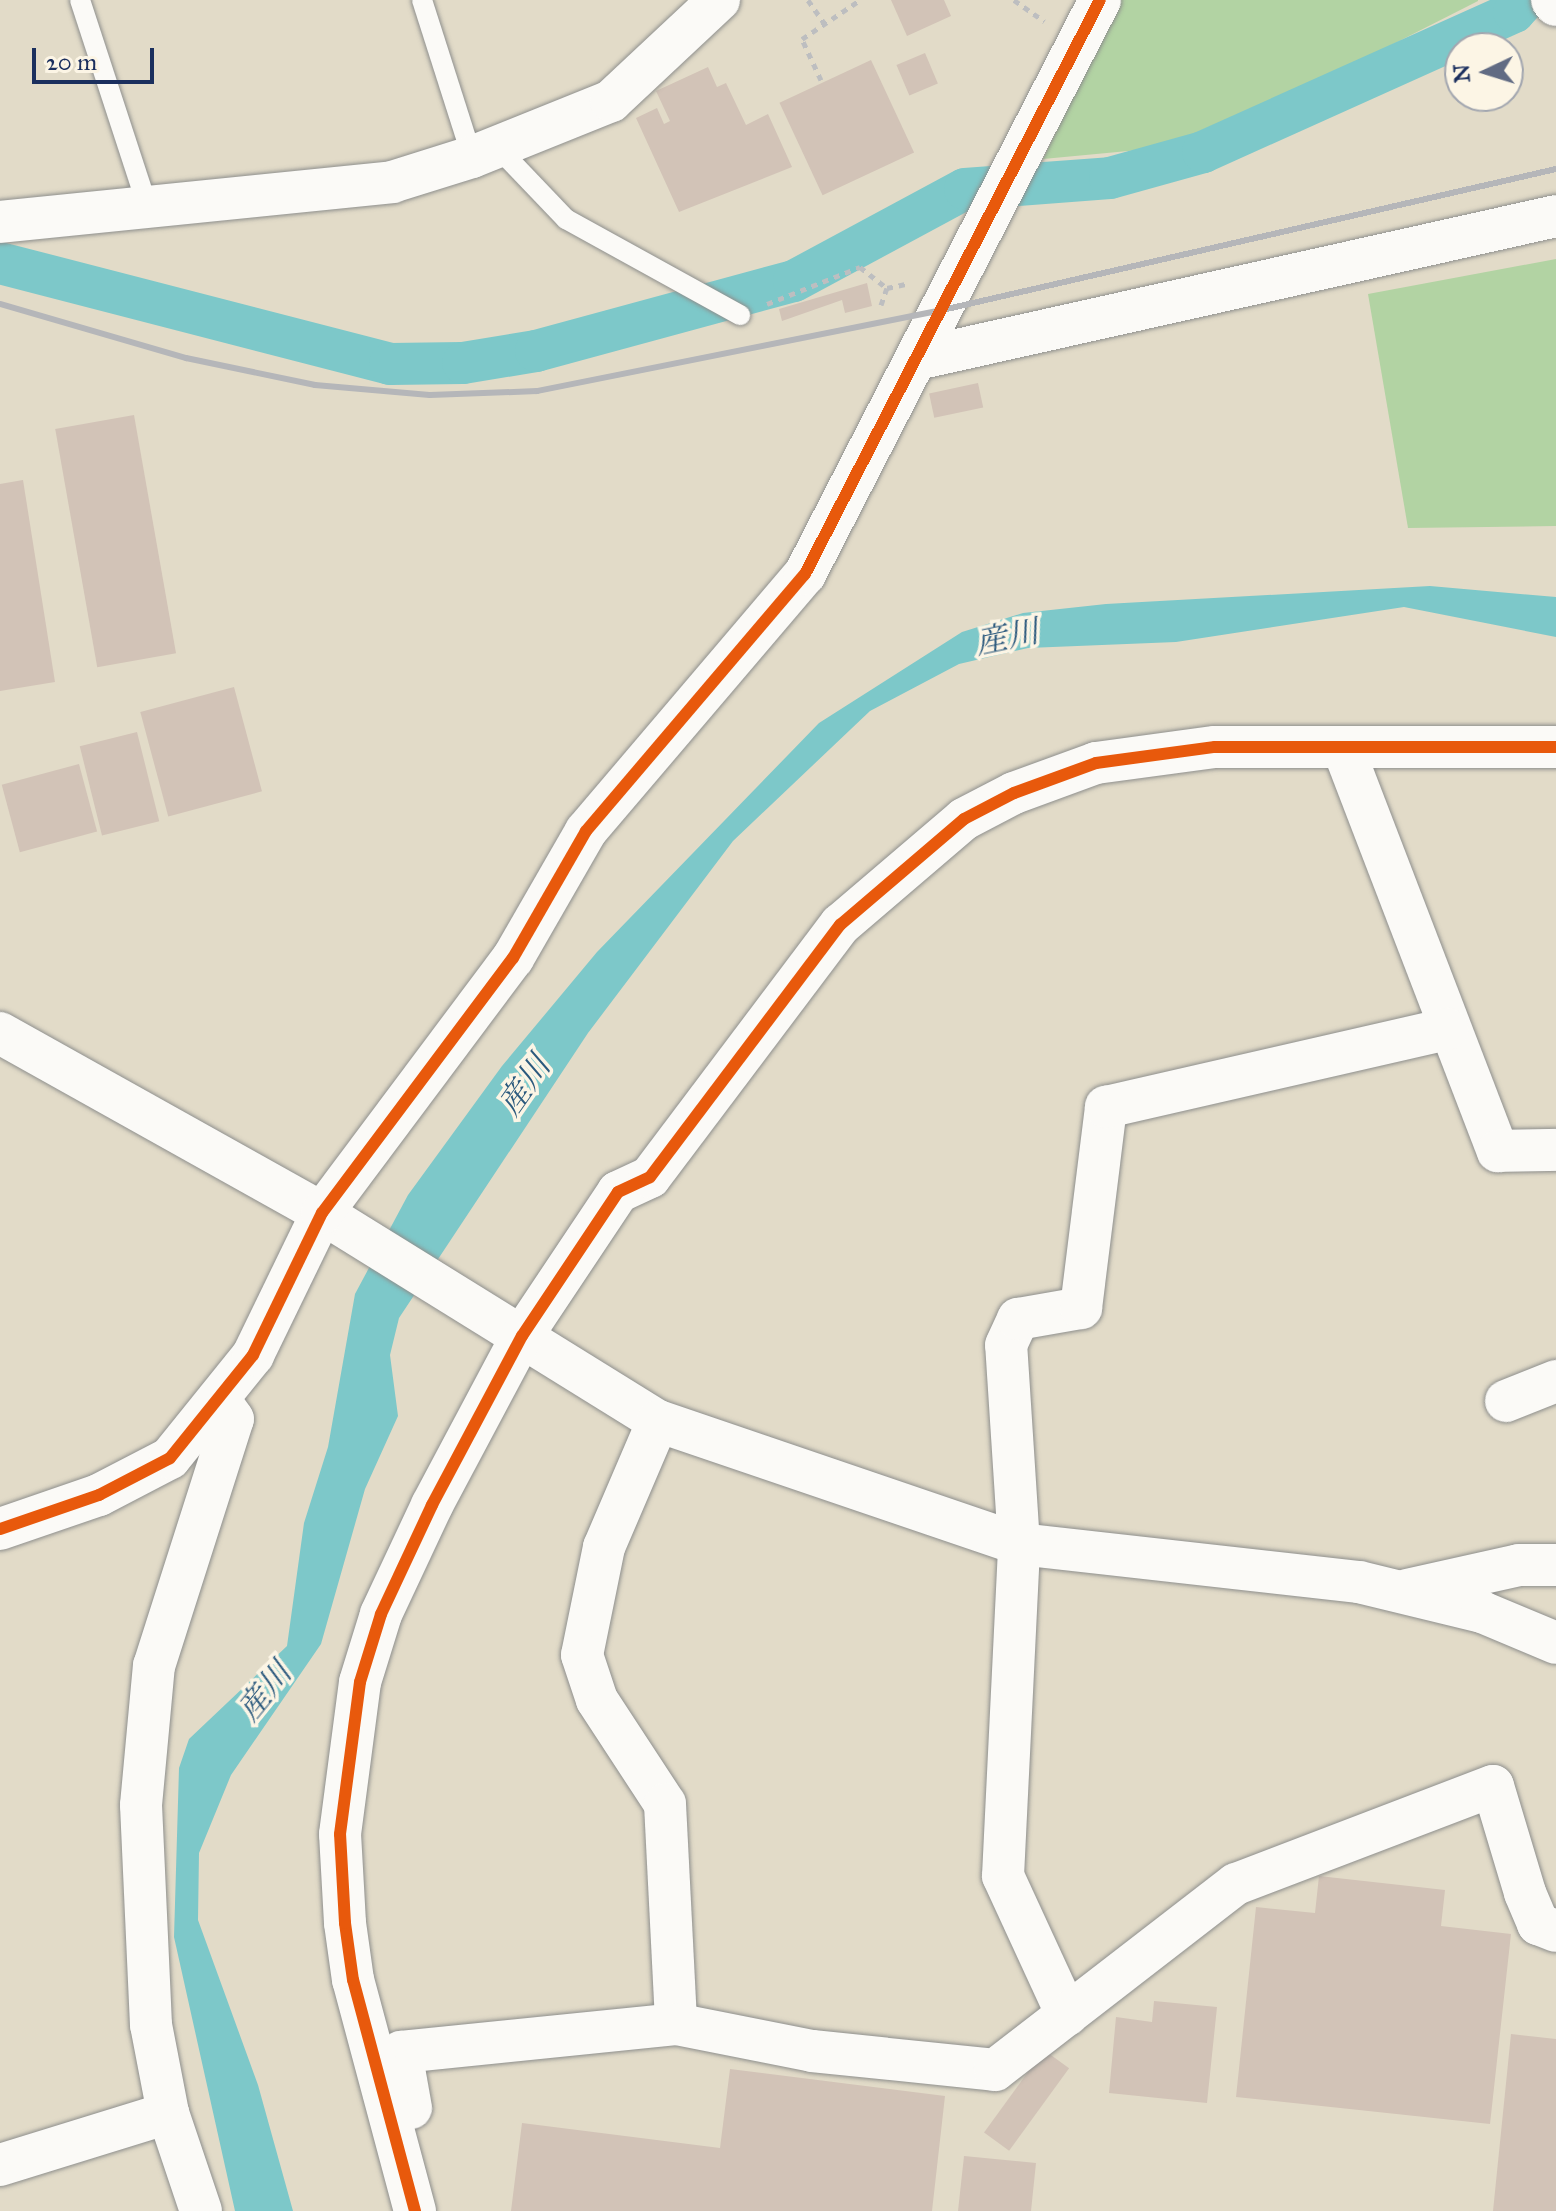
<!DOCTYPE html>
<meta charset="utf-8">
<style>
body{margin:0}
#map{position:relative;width:1556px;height:2211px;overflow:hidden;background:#e2dbc8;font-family:"IM FELL Great Primer","Noto Serif JP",serif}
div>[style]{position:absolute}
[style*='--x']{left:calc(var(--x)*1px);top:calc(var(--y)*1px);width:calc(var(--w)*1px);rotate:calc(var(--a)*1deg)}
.green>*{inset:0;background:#b2d3a3}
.water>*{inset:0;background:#7dc8c9}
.canal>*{height:42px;margin:-21px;padding:0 21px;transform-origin:21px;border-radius:21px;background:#7dc8c9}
.building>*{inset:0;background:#d2c3b7;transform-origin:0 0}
.path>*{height:5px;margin-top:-2.5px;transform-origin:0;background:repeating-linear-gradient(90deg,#bdbec0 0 6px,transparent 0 12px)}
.roads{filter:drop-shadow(0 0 2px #8e8f8d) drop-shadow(0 0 2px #8e8f8d)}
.service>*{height:20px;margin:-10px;padding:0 10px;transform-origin:10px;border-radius:10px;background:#fbfaf7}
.minor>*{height:42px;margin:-21px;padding:0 21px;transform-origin:21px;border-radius:21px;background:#fbfaf7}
.tertiary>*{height:44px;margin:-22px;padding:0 22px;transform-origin:22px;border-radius:22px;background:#fbfaf7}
.rail>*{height:6px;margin:-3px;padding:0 3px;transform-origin:3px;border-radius:3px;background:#b5b6b9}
.cycleway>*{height:12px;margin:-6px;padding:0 6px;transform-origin:6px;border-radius:6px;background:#e8590c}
span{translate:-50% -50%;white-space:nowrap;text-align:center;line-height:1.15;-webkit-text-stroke:7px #fcf5e5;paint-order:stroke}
.water-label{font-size:32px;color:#2c5a7e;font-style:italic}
.north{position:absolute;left:1444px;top:32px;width:80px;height:80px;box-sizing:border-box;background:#fcf5e5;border:2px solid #a2a6af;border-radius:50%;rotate:266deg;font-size:22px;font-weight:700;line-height:32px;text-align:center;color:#1b2f5e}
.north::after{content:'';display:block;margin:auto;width:28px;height:36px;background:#616b83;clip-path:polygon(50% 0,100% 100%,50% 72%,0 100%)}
.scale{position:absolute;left:32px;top:48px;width:122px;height:36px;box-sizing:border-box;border:4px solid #1b2f5e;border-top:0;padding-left:10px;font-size:24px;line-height:28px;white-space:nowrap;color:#1b2f5e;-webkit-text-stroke:6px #fcf5e5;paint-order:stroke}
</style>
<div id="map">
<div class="green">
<i style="clip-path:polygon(1120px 0,1478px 0,1478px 1px,1344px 69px,1160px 148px,1043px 159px)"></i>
<i style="clip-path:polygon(1556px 259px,1556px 526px,1408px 528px,1368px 294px)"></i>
</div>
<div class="water">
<i style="clip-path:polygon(1430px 586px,1556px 597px,1556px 637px,1404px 607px,1176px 642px,1028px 648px,959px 664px,870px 711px,733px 841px,588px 1033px,399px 1318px,390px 1355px,398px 1416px,365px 1489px,321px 1644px,231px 1775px,199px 1853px,198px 1920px,258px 2085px,293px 2211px,235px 2211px,174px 1937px,179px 1768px,189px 1739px,287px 1646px,304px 1523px,328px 1447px,355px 1294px,408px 1195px,502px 1066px,597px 952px,819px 723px,962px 632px,1023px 613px,1106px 604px)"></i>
</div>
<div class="canal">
<i style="--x:0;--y:263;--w:403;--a:14.5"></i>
<i style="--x:390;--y:364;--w:73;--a:-0.8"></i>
<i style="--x:463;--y:363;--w:74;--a:-9.3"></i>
<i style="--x:536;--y:351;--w:267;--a:-15.2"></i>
<i style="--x:794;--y:281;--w:194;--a:-28.3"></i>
<i style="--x:965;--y:189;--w:145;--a:-4.3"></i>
<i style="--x:1110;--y:178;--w:97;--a:-15.6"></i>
<i style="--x:1203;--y:152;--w:341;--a:-24.2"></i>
<i style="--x:1514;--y:12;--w:16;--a:-47"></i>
</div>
<div class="building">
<i style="clip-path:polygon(891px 0,944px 0,951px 16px,907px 36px)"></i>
<i style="left:925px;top:53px;width:33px;height:31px;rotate:67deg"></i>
<i style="left:871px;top:60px;width:102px;height:101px;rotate:65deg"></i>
<i style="clip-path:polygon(708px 67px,717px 87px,726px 83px,746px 125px,768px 114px,792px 167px,679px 212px,636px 118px,657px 108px,664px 124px,670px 121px,656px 91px)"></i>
<i style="clip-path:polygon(867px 283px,872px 306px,845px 313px,842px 300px,782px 321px,779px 309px)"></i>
<i style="left:978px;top:383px;width:25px;height:50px;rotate:78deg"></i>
<i style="left:134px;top:415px;width:242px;height:80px;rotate:80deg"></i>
<i style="clip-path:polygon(23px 480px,55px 682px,0 691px,0 484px)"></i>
<i style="left:234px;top:687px;width:108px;height:97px;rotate:75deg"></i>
<i style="left:137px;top:732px;width:92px;height:59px;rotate:76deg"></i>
<i style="left:79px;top:764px;width:70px;height:80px;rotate:75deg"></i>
<i style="clip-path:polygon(1319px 1876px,1445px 1890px,1441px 1926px,1511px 1934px,1490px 2124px,1236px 2097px,1256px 1907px,1315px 1913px)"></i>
<i style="clip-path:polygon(1154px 2001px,1217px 2007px,1207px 2103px,1109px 2093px,1116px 2017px,1152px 2022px)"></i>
<i style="clip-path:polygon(1511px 2034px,1556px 2039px,1556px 2211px,1493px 2211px)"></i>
<i style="left:1044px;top:2050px;width:31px;height:102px;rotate:36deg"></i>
<i style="clip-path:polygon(730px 2069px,945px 2096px,932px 2211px,511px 2211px,522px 2123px,720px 2148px)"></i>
<i style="clip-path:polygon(964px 2156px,1036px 2163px,1031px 2211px,958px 2211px)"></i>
</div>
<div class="path">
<i style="--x:808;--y:0;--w:29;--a:55"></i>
<i style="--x:1014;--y:0;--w:37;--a:35"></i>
<i style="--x:821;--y:80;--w:45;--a:-114.9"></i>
<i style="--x:802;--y:39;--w:70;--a:-33.9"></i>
<i style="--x:767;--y:304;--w:100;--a:-21.7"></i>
<i style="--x:860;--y:267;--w:34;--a:38"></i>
<i style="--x:887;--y:288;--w:19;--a:-12"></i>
<i style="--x:881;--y:305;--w:18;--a:-71"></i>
</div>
<div class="roads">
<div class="service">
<i style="--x:80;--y:0;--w:216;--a:71.9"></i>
<i style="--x:422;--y:0;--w:165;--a:72.3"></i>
<i style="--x:499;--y:149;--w:97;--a:46.3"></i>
<i style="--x:566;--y:219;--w:199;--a:28.9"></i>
</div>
<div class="minor">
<i style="--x:0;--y:222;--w:394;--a:-5.8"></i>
<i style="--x:392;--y:182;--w:84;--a:-17.4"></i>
<i style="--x:472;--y:157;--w:150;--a:-21.9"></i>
<i style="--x:611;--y:101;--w:148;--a:-43.1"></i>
<i style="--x:917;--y:359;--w:655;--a:-12.61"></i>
<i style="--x:1343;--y:748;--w:432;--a:69"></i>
<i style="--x:1498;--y:1151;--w:58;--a:-1"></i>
<i style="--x:0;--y:1033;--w:369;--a:29.2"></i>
<i style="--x:322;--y:1213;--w:395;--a:31.8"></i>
<i style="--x:658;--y:1421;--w:381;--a:18.8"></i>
<i style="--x:1019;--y:1544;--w:342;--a:6.4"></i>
<i style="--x:1359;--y:1582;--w:127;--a:13.7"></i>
<i style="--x:1482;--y:1612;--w:80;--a:22.7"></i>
<i style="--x:1506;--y:1401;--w:54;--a:-21.8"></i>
<i style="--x:658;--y:1421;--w:137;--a:113.2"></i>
<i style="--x:604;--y:1547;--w:110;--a:101.5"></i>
<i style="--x:582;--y:1655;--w:47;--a:71.6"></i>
<i style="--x:597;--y:1700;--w:124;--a:56.8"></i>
<i style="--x:665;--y:1804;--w:220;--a:87.1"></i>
<i style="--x:0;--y:1529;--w:105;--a:-19"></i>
<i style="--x:99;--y:1495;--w:80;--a:-27.5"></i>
<i style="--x:170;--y:1458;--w:132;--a:-51.1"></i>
<i style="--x:253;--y:1355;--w:158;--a:-64.1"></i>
<i style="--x:322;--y:1213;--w:319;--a:-53.2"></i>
<i style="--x:513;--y:958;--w:146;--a:-60.1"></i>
<i style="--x:586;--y:831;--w:338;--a:-49.6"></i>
<i style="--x:805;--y:574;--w:645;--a:-62.8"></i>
<i style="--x:1407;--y:1590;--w:115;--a:-12.6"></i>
<i style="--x:1519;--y:1565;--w:37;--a:0"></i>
<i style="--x:1067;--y:2015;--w:153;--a:-114.7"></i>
<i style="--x:1003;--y:1876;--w:332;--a:-87.2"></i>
<i style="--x:1019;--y:1544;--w:199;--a:-93.7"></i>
<i style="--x:1006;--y:1345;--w:29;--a:-65"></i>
<i style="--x:1018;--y:1319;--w:64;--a:-9.9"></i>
<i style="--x:1081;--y:1308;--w:203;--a:-82.9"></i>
<i style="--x:1106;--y:1107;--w:350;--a:-12.9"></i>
<i style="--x:411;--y:2108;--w:57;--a:-100.1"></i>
<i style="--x:401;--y:2052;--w:276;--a:-5.8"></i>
<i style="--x:676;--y:2024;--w:139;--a:11.2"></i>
<i style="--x:812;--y:2051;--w:184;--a:5.9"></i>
<i style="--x:995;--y:2070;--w:304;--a:-37.7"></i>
<i style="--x:1236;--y:1884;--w:275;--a:-20.9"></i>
<i style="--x:1493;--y:1786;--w:112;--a:73.3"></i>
<i style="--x:1525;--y:1893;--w:34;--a:67"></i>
<i style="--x:1538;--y:1924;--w:19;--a:21"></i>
<i style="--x:0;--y:2165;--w:176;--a:-17.2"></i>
<i style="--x:201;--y:2211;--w:103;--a:-108.6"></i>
<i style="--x:168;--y:2113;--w:90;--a:-100.9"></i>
<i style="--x:151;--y:2025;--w:220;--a:-92.6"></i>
<i style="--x:141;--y:1805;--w:140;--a:-84.7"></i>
<i style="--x:154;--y:1666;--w:259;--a:-72.3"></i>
<i style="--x:233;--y:1419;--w:24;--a:-126"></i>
<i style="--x:415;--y:2211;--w:239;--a:-105"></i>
<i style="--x:353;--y:1980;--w:58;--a:-98"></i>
<i style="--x:345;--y:1923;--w:89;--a:-93.2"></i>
<i style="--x:340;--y:1834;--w:153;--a:-82.5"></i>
<i style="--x:360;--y:1682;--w:71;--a:-72.8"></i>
<i style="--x:381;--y:1614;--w:120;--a:-64.9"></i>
<i style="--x:432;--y:1505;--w:191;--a:-62"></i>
<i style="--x:522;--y:1336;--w:173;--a:-56.3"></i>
<i style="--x:618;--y:1192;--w:35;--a:-25"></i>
<i style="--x:650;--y:1177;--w:316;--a:-53"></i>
<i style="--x:840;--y:925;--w:163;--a:-40.5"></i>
<i style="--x:964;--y:819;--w:56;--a:-27.5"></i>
<i style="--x:1014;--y:793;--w:87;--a:-20.1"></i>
<i style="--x:1096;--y:763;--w:120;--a:-7.7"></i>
<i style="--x:1215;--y:747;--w:341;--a:0"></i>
</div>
<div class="tertiary">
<i style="--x:1553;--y:0;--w:5;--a:53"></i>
</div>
</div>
<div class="rail">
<i style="--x:0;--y:304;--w:194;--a:16.2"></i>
<i style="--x:186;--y:358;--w:132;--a:11.8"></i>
<i style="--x:315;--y:385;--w:115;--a:5"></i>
<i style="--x:430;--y:395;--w:107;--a:-2.1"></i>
<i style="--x:537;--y:391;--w:409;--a:-11.3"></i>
<i style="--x:938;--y:311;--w:634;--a:-12.94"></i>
</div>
<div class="cycleway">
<i style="--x:0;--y:1529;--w:105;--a:-19"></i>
<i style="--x:99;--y:1495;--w:80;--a:-27.5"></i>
<i style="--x:170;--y:1458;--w:132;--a:-51.1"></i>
<i style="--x:253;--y:1355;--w:158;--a:-64.1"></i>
<i style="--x:322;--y:1213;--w:319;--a:-53.2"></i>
<i style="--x:513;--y:958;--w:146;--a:-60.1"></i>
<i style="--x:586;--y:831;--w:338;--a:-49.6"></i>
<i style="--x:805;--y:574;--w:645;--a:-62.8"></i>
<i style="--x:415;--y:2211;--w:239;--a:-105"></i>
<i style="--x:353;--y:1980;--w:58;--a:-98"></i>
<i style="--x:345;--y:1923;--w:89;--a:-93.2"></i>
<i style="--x:340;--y:1834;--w:153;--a:-82.5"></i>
<i style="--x:360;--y:1682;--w:71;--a:-72.8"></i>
<i style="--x:381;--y:1614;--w:120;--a:-64.9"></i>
<i style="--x:432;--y:1505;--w:191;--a:-62"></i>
<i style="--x:522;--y:1336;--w:173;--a:-56.3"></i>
<i style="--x:618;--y:1192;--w:35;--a:-25"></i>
<i style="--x:650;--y:1177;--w:316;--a:-53"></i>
<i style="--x:840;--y:925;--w:163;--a:-40.5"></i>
<i style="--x:964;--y:819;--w:56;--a:-27.5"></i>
<i style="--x:1014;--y:793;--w:87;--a:-20.1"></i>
<i style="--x:1096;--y:763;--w:120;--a:-7.7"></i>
<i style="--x:1215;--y:747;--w:341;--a:0"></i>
</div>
<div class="water-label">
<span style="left:1007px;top:638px;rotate:-12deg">産川</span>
<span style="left:525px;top:1086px;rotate:-55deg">産川</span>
<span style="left:265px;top:1692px;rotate:-51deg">産川</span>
</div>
<div class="north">N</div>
<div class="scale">20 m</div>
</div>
